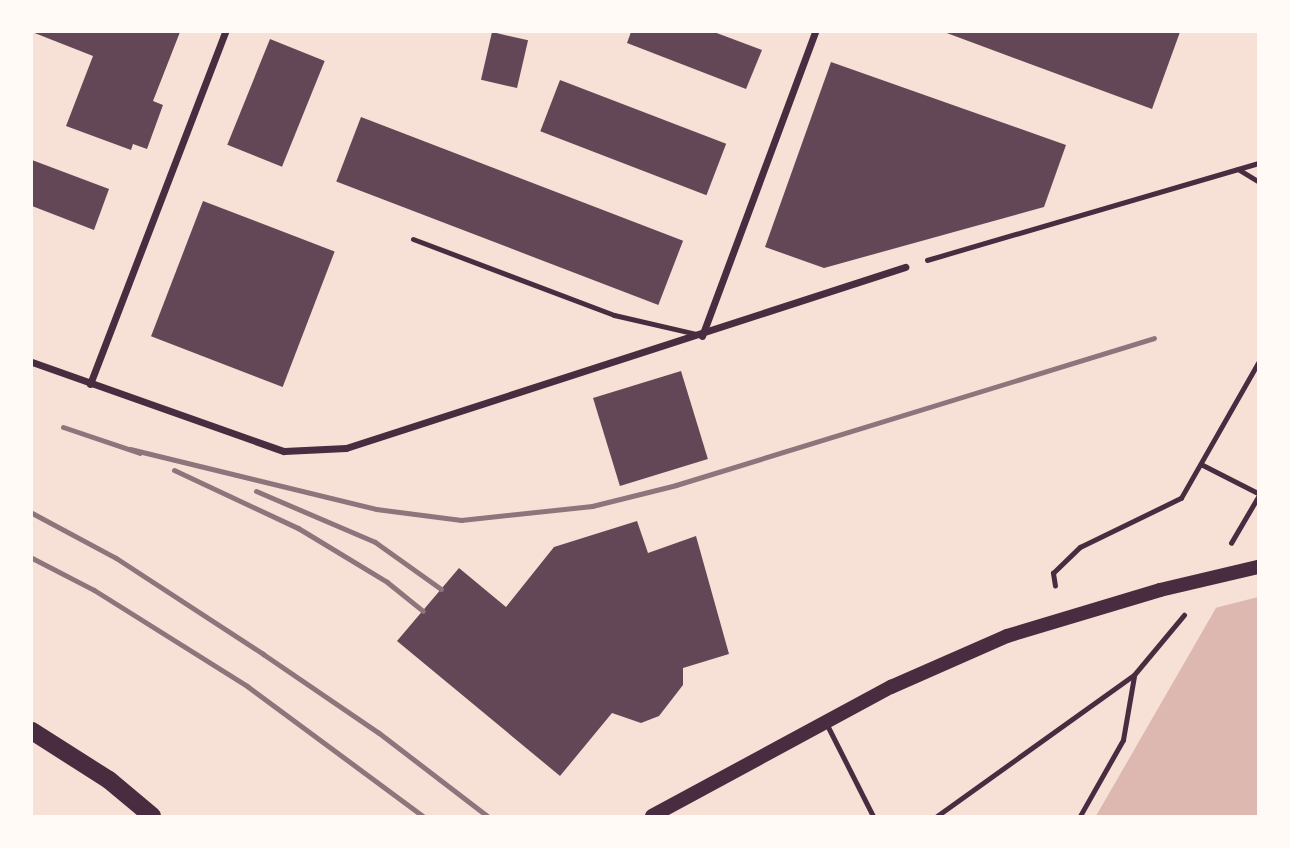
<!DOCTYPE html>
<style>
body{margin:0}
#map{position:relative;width:1290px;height:848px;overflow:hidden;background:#f7e1d7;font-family:Ubuntu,sans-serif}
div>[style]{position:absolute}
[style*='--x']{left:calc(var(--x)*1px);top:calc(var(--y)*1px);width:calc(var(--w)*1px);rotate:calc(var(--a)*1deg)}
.water>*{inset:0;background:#dcb8b0}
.pier>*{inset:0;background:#f7e1d7}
.building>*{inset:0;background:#644757;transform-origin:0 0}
.path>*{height:4.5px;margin:-2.25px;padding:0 2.25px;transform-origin:2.25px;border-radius:2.25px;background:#4a2c40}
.service>*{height:5px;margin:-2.5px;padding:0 2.5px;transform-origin:2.5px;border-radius:2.5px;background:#4a2c40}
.minor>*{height:7px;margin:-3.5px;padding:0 3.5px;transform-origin:3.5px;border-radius:3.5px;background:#4a2c40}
.secondary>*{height:14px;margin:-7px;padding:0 7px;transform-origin:7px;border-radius:7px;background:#4a2c40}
.primary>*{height:18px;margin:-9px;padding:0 9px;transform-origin:9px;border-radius:9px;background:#4a2c40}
.rail>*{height:5px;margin:-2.5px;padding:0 2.5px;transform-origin:2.5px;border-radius:2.5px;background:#8f747c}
span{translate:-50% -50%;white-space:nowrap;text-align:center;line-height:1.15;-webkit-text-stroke:6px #fffaf5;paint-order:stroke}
.frame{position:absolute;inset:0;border:33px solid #fffaf5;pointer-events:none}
</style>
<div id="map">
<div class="water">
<i style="clip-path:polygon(1258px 545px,1258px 816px,1096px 816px,1220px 601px)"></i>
</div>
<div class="pier">
<i style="clip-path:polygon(1258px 542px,1258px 597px,1211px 609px,1256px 543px)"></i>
</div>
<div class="building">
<i style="clip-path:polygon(32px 32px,180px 32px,153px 101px,163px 105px,147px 149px,133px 144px,131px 150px,66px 126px,93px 56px)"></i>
<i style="left:492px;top:32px;width:37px;height:49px;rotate:13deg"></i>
<i style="clip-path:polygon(631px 32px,714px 32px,762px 50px,746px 89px,627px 43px)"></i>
<i style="clip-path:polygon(944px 32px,1180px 32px,1152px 109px)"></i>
<i style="left:270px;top:39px;width:59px;height:114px;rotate:22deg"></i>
<i style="clip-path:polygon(831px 62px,1066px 145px,1044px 207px,824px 268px,765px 247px)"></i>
<i style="left:560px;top:80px;width:178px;height:55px;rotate:21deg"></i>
<i style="left:361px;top:117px;width:345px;height:69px;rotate:21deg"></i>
<i style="clip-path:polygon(32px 160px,109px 189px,94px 230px,32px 206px)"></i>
<i style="left:203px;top:201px;width:141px;height:145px;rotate:21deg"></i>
<i style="left:681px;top:371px;width:92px;height:92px;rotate:73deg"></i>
<i style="clip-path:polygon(637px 521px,648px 553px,696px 536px,729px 654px,683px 668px,683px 685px,659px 716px,641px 723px,612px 713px,560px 776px,397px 641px,459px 568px,506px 607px,554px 547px)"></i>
</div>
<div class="path">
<i style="--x:1238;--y:169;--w:23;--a:31"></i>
<i style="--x:927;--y:260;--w:345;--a:-16.3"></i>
<i style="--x:1201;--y:464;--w:64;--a:27"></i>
<i style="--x:1231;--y:543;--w:53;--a:-59.6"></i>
<i style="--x:1055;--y:586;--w:13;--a:-99"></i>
<i style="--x:1053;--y:573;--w:37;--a:-44"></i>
<i style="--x:1080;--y:547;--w:112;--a:-25.9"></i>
<i style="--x:1181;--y:498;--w:155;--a:-60.3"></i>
<i style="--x:937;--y:816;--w:242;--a:-35.6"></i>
<i style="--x:1134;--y:675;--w:78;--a:-50.2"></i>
<i style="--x:1080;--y:816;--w:87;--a:-60.5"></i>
<i style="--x:1123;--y:740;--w:65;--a:-80.2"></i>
</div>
<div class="service">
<i style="--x:413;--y:239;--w:215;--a:20.7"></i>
<i style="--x:614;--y:315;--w:84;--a:13"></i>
<i style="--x:826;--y:723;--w:104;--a:63.2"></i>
</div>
<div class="minor">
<i style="--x:702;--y:336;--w:324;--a:-69.6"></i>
<i style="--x:32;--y:362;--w:267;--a:19.5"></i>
<i style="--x:284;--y:451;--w:62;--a:-2.8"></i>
<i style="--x:346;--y:448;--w:588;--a:-17.94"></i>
<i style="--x:90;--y:384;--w:377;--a:-69"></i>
</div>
<div class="secondary">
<i style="--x:652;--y:816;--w:272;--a:-28.4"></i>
<i style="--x:891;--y:687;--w:127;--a:-23.7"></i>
<i style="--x:1007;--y:636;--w:160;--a:-16.7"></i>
<i style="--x:1160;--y:590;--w:101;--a:-13.2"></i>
</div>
<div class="primary">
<i style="--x:32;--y:731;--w:91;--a:32.5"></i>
<i style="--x:109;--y:780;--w:56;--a:39.9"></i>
</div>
<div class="rail">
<i style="--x:63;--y:427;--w:81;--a:18.7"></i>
<i style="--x:130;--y:449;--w:253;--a:13.7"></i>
<i style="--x:376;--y:509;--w:86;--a:7.4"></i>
<i style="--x:461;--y:520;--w:132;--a:-6.1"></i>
<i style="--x:592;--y:506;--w:87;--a:-14"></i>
<i style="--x:676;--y:485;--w:500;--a:-17.09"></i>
<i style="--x:174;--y:470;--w:137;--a:25.1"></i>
<i style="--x:298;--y:528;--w:104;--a:31.2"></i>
<i style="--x:387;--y:582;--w:46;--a:38.9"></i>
<i style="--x:256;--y:491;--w:129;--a:23.2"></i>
<i style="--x:375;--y:542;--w:81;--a:35.5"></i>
<i style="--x:32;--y:513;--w:95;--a:28.2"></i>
<i style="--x:116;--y:558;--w:176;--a:33.1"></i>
<i style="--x:263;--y:654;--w:140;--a:34.3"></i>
<i style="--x:379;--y:733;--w:136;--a:37.5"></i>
<i style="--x:32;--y:558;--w:70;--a:27.3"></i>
<i style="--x:94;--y:590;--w:181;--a:32.1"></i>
<i style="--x:247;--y:686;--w:219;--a:36.5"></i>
</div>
<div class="frame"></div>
</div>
